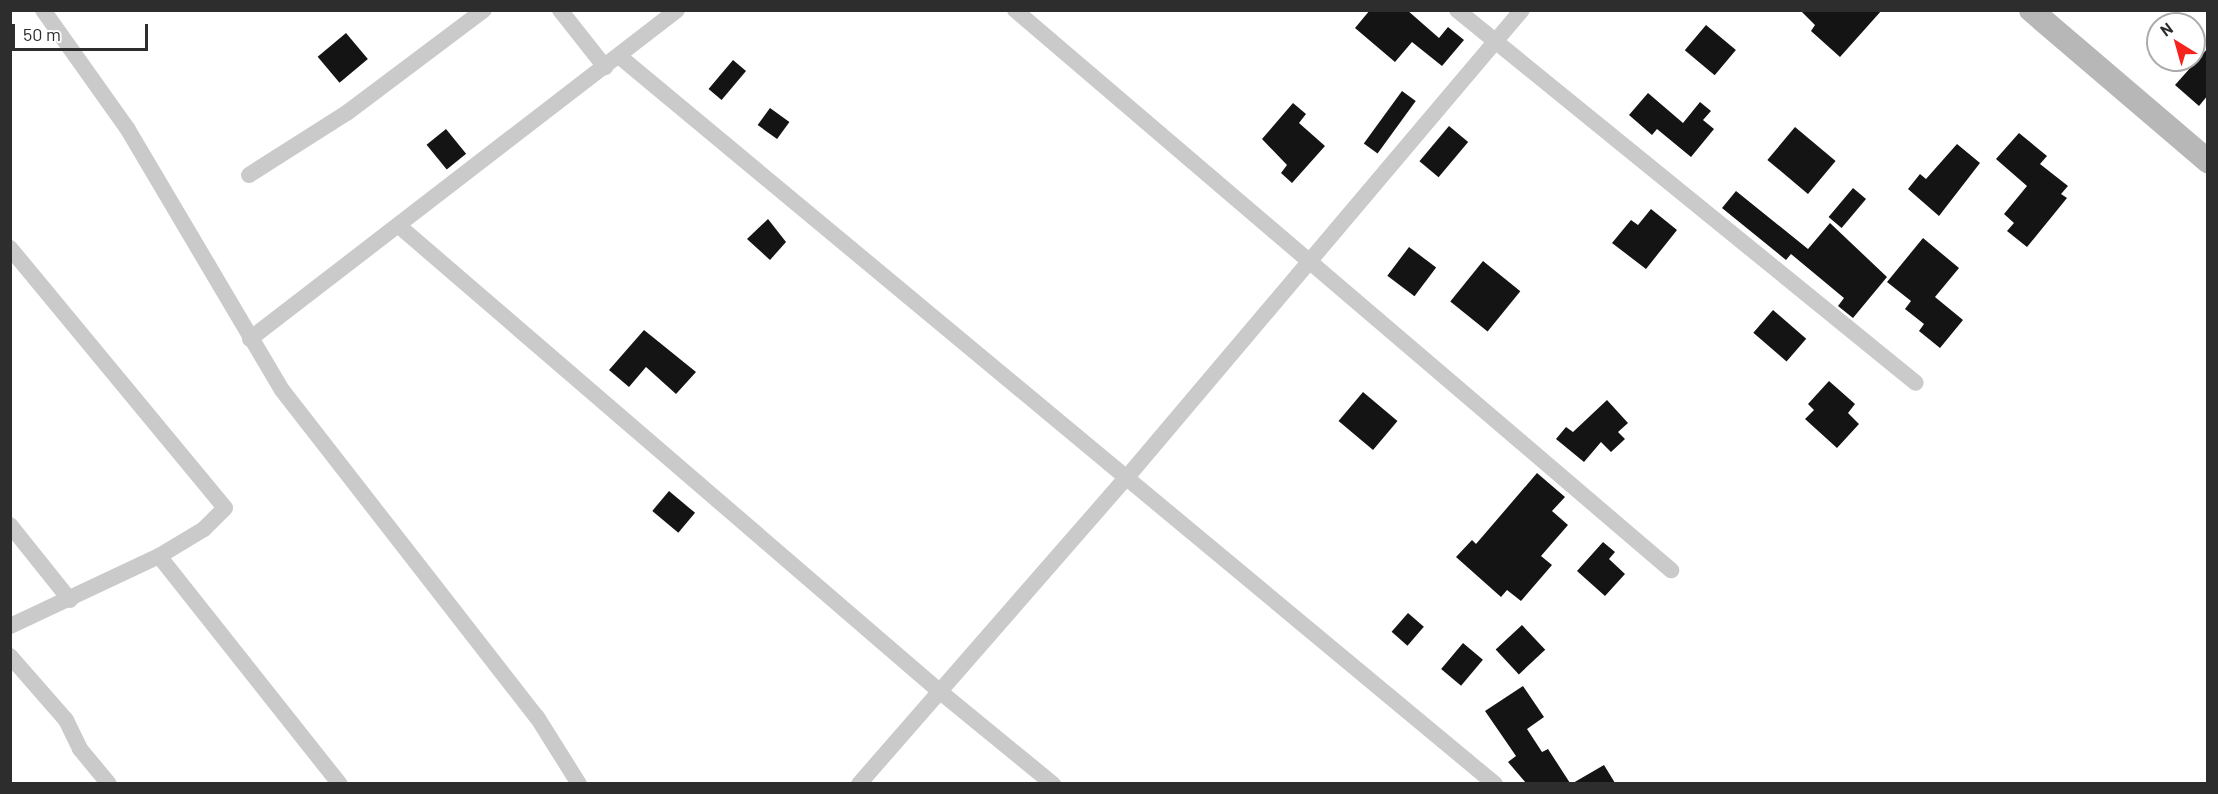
<!DOCTYPE html>
<style>
body{margin:0}
#map{position:relative;width:2218px;height:794px;overflow:hidden;background:#fff;font-family:Barlow,sans-serif}
div>[style]{position:absolute}
[style*='--x']{left:calc(var(--x)*1px);top:calc(var(--y)*1px);width:calc(var(--w)*1px);rotate:calc(var(--a)*1deg)}
.building>*{inset:0;background:#141414;transform-origin:0 0}
.street>*{height:16px;margin:-8px;padding:0 8px;transform-origin:8px;border-radius:8px;background:#cacaca}
.secondary>*{height:24px;margin:-12px;padding:0 12px;transform-origin:12px;border-radius:12px;background:#b7b7b7}
span{translate:-50% -50%;white-space:nowrap;text-align:center;line-height:1.15;-webkit-text-stroke:6px #fff;paint-order:stroke}
.frame{position:absolute;inset:0;border:12px solid #2d2d2d;pointer-events:none}
.north{position:absolute;left:2146px;top:12px;width:60px;height:60px;box-sizing:border-box;background:#fff;border:2px solid #ababab;border-radius:50%;rotate:323deg;font-size:16px;font-weight:700;line-height:24px;text-align:center;color:#2d2d2d}
.north::after{content:'';display:block;margin:auto;width:21px;height:27px;background:#f6231c;clip-path:polygon(50% 0,100% 100%,50% 72%,0 100%)}
.scale{position:absolute;left:12px;top:24px;width:136px;height:27px;box-sizing:border-box;border:3px solid #2d2d2d;border-top:0;padding-left:8px;font-size:18px;line-height:21px;white-space:nowrap;color:#2d2d2d;-webkit-text-stroke:4px #fff;paint-order:stroke}
</style>
<div id="map">
<div class="building">
<i style="clip-path:polygon(1370px 10px,1407px 10px,1439px 38px,1448px 27px,1464px 40px,1442px 66px,1412px 42px,1395px 62px,1355px 28px)"></i>
<i style="clip-path:polygon(1800px 10px,1882px 10px,1840px 57px,1811px 31px,1815px 25px)"></i>
<i style="left:1706px;top:25px;width:39px;height:33px;rotate:40deg"></i>
<i style="left:346px;top:33px;width:34px;height:37px;rotate:50deg"></i>
<i style="clip-path:polygon(2208px 48px,2208px 95px,2199px 106px,2175px 85px)"></i>
<i style="left:733px;top:60px;width:17px;height:38px;rotate:40deg"></i>
<i style="left:1402px;top:91px;width:17px;height:65px;rotate:36deg"></i>
<i style="clip-path:polygon(1648px 93px,1683px 123px,1700px 102px,1711px 111px,1703px 120px,1714px 129px,1691px 157px,1657px 129px,1652px 135px,1629px 115px)"></i>
<i style="clip-path:polygon(1293px 103px,1306px 114px,1299px 123px,1325px 146px,1292px 183px,1281px 173px,1287px 165px,1262px 139px)"></i>
<i style="left:770px;top:108px;width:24px;height:21px;rotate:36deg"></i>
<i style="left:1449px;top:126px;width:25px;height:46px;rotate:40deg"></i>
<i style="left:1795px;top:127px;width:53px;height:43px;rotate:40deg"></i>
<i style="left:446px;top:129px;width:32px;height:25px;rotate:51deg"></i>
<i style="clip-path:polygon(2019px 133px,2047px 156px,2040px 164px,2068px 186px,2061px 194px,2067px 198px,2027px 247px,2007px 231px,2014px 223px,2004px 214px,2027px 186px,1996px 159px)"></i>
<i style="clip-path:polygon(1957px 144px,1980px 163px,1939px 216px,1908px 189px,1920px 174px,1926px 179px)"></i>
<i style="left:1853px;top:188px;width:17px;height:38px;rotate:40deg"></i>
<i style="clip-path:polygon(1736px 191px,1808px 249px,1830px 223px,1887px 277px,1853px 318px,1838px 306px,1844px 298px,1791px 254px,1786px 260px,1722px 208px)"></i>
<i style="clip-path:polygon(1651px 209px,1677px 230px,1646px 269px,1612px 243px,1631px 220px,1638px 225px)"></i>
<i style="clip-path:polygon(768px 219px,786px 242px,770px 260px,747px 239px)"></i>
<i style="clip-path:polygon(1923px 238px,1959px 268px,1935px 297px,1963px 320px,1940px 348px,1919px 331px,1924px 324px,1905px 309px,1911px 301px,1887px 282px)"></i>
<i style="left:1409px;top:247px;width:34px;height:36px;rotate:37deg"></i>
<i style="left:1483px;top:261px;width:48px;height:52px;rotate:39deg"></i>
<i style="left:1773px;top:310px;width:44px;height:30px;rotate:41deg"></i>
<i style="clip-path:polygon(644px 330px,696px 372px,676px 394px,646px 367px,629px 387px,609px 370px)"></i>
<i style="clip-path:polygon(1829px 381px,1855px 404px,1848px 413px,1859px 424px,1837px 448px,1805px 419px,1814px 410px,1808px 404px)"></i>
<i style="left:1363px;top:392px;width:45px;height:38px;rotate:40deg"></i>
<i style="clip-path:polygon(1607px 400px,1628px 423px,1618px 432px,1625px 439px,1611px 452px,1601px 442px,1584px 462px,1556px 439px,1566px 427px,1573px 432px)"></i>
<i style="clip-path:polygon(1537px 473px,1565px 497px,1552px 511px,1568px 525px,1541px 556px,1552px 565px,1521px 601px,1507px 590px,1501px 597px,1456px 557px,1472px 540px,1476px 544px)"></i>
<i style="left:669px;top:491px;width:34px;height:26px;rotate:40deg"></i>
<i style="clip-path:polygon(1603px 542px,1615px 552px,1609px 559px,1625px 574px,1605px 596px,1577px 571px)"></i>
<i style="left:1408px;top:613px;width:21px;height:25px;rotate:41deg"></i>
<i style="left:1522px;top:625px;width:34px;height:36px;rotate:47deg"></i>
<i style="left:1463px;top:643px;width:26px;height:34px;rotate:40deg"></i>
<i style="clip-path:polygon(1523px 686px,1544px 717px,1527px 729px,1542px 752px,1548px 749px,1570px 783px,1526px 783px,1508px 762px,1516px 756px,1485px 711px)"></i>
<i style="clip-path:polygon(1604px 765px,1615px 783px,1573px 783px)"></i>
</div>
<div class="street">
<i style="--x:43;--y:10;--w:145;--a:54.6"></i>
<i style="--x:127;--y:128;--w:304;--a:59.4"></i>
<i style="--x:282;--y:390;--w:415;--a:52.1"></i>
<i style="--x:537;--y:717;--w:79;--a:57.9"></i>
<i style="--x:560;--y:10;--w:73;--a:51.7"></i>
<i style="--x:1015;--y:10;--w:863;--a:40.49"></i>
<i style="--x:1457;--y:10;--w:591;--a:39.1"></i>
<i style="--x:619;--y:56;--w:1139;--a:39.73"></i>
<i style="--x:249;--y:175;--w:117;--a:-32.5"></i>
<i style="--x:348;--y:112;--w:170;--a:-36.9"></i>
<i style="--x:399;--y:226;--w:711;--a:40.72"></i>
<i style="--x:938;--y:690;--w:149;--a:39.3"></i>
<i style="--x:10;--y:248;--w:337;--a:50.4"></i>
<i style="--x:225;--y:508;--w:30;--a:135"></i>
<i style="--x:204;--y:529;--w:52;--a:149"></i>
<i style="--x:159;--y:556;--w:165;--a:154.8"></i>
<i style="--x:250;--y:339;--w:539;--a:-37.61"></i>
<i style="--x:10;--y:525;--w:96;--a:51.3"></i>
<i style="--x:159;--y:556;--w:291;--a:51.6"></i>
<i style="--x:10;--y:656;--w:85;--a:48.8"></i>
<i style="--x:66;--y:720;--w:32;--a:64"></i>
<i style="--x:80;--y:749;--w:45;--a:50.4"></i>
<i style="--x:859;--y:784;--w:409;--a:-48.9"></i>
<i style="--x:1128;--y:476;--w:610;--a:-49.79"></i>
</div>
<div class="secondary">
<i style="--x:2031;--y:10;--w:233;--a:40.5"></i>
</div>
<div class="frame"></div>
<div class="north">N</div>
<div class="scale">50 m</div>
</div>
